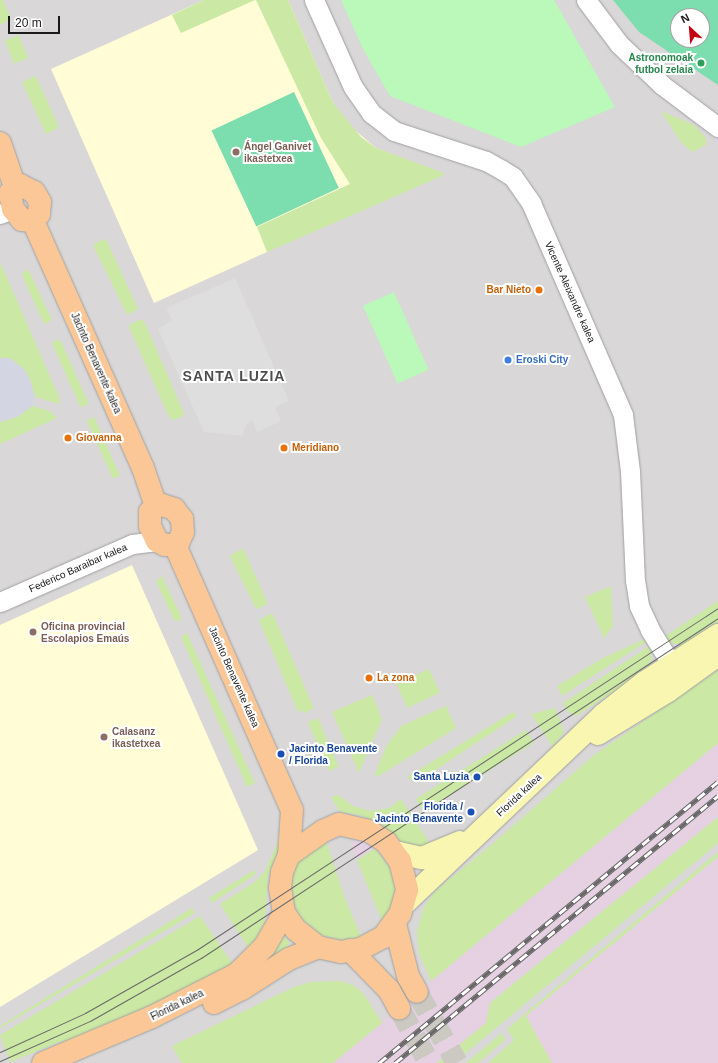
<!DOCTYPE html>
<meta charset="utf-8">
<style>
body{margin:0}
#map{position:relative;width:718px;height:1063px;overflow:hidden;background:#ece7e0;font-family:Arial,sans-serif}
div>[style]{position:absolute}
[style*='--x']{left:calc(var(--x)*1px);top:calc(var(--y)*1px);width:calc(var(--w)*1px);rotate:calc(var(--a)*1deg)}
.residential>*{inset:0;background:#d9d7d7}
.industrial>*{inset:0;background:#e6d1e3}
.education>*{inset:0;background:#fffcd6}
.grass>*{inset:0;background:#cbe8a4;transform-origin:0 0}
.park>*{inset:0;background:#baf9ba;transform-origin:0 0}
.pitch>*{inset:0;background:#7cddaf;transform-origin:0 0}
.parking>*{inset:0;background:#dedede}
.plaza>*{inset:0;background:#d4d5e2}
.primary-tunnel>*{height:22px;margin-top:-11px;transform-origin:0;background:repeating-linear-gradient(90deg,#ccc8c2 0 22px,transparent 0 33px)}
.roads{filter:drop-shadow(0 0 1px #a1a1a1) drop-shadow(0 0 1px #a1a1a1)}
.minor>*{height:19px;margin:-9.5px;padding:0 9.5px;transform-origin:9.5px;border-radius:9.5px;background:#fff}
.secondary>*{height:22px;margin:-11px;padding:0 11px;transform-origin:11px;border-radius:11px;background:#f9f6b1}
.primary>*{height:22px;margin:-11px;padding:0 11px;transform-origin:11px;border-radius:11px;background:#fbc796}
.tram>*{height:1px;margin:-0.5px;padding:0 0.5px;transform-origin:0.5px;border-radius:0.5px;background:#686868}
.rail>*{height:4.5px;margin-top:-2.25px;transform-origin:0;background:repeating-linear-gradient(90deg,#fff 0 9px,#686868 0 18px);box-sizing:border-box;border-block:1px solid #686868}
.dots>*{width:11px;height:11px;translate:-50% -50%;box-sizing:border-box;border:2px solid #fff;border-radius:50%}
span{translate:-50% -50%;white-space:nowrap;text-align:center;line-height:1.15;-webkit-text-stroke:4px #fff;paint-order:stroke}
.leisure-label{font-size:10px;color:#27864d;font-weight:700}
.right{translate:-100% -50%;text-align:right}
.education-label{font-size:10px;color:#785e54;font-weight:700}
.left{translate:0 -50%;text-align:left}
.food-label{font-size:10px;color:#c56008;font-weight:700}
.street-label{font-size:10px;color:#1a1a1a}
.shop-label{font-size:10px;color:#366cbe;font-weight:700}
.transit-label{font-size:10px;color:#164399;font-weight:700}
.district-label{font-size:14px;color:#4d4d4d;font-weight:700;letter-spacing:1px}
.north{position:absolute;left:670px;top:8px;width:40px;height:40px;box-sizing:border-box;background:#fff;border:1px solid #a3a3a3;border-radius:50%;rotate:334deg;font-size:11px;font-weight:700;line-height:16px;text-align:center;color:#1a1a1a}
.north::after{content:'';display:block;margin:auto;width:14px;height:18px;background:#c40111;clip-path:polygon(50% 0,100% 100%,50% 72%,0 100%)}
.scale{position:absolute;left:8px;top:16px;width:52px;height:18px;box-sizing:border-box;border:2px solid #1a1a1a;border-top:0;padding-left:5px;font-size:12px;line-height:14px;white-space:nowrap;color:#1a1a1a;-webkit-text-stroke:3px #fff;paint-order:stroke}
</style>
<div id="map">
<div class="residential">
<i style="clip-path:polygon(evenodd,0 0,718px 0,718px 857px,526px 1016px,552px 1063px,0 1063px,0 0,678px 16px,702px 16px,702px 40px,678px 40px,678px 16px)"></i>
</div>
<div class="industrial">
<i style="clip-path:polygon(718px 743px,718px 817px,490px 1002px,486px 1023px,437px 1063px,333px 1063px)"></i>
<i style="clip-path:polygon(358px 839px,375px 848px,357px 860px,351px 844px)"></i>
<i style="clip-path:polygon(718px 857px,718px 1063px,552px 1063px,526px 1016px)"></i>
</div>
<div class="education">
<i style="clip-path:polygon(204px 0,288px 0,333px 103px,350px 126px,376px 148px,437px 171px,267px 252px,154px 303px,51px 69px)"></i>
<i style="clip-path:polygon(132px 565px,258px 850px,0 1007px,0 625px)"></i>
</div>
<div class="grass">
<i style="clip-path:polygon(0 0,3px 0,11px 19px,0 25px)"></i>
<i style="clip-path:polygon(204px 0,255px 0,181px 33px,172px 15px)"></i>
<i style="clip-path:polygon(256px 0,288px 0,333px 103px,361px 137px,376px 148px,444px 173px,442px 176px,267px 252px,257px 227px,350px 184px,321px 138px)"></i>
<i style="left:19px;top:35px;width:25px;height:15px;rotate:69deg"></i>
<i style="clip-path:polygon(36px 76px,58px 125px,58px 128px,46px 134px,22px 82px)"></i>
<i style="clip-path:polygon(661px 111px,694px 125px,706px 138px,706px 145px,692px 152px,680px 141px)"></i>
<i style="clip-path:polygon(106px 239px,138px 309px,127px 315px,94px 247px,95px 243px)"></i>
<i style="clip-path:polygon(0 262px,59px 397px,60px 404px,35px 397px,30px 378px,0 358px)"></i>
<i style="clip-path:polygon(26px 270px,29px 271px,52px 320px,44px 324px,22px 275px)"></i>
<i style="clip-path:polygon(140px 320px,144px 321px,184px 413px,183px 416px,174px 420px,169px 417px,129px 327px,130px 324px)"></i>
<i style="left:60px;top:339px;width:71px;height:9px;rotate:66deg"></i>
<i style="clip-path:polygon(32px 406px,50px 411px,57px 418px,0 444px,0 422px,19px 416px)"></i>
<i style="left:94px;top:417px;width:64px;height:8px;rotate:66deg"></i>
<i style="clip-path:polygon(241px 549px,244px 550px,267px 602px,266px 605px,256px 609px,230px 556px)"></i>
<i style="clip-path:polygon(162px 576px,181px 616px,182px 619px,177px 621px,174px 620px,156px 581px)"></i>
<i style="clip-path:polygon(611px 586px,613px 626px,604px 638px,585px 597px)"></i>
<i style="clip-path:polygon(718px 601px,718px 623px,683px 645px,670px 643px,664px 637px)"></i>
<i style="clip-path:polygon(270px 614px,273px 615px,314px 708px,304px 713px,302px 710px,298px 712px,259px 620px)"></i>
<i style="clip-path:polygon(187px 633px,255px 783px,247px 787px,181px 637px)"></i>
<i style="clip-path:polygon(645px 639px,646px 642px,562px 696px,557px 686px,601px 659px)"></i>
<i style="clip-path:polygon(649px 646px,652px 659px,647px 670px,576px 716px,567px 711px,563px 703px)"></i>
<i style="left:429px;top:669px;width:26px;height:36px;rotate:65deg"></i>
<i style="clip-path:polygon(718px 670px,718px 743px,431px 981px,419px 953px,417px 932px,423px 909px,435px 891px,497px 840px,594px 755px)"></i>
<i style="clip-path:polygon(372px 695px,382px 719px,359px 773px,332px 712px)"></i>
<i style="clip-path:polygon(446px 706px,456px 728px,377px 777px,375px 774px,386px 747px,401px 726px)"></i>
<i style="clip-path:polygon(555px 708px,564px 732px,553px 747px,531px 714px)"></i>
<i style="clip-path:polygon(513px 712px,517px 716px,416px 783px,407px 777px)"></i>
<i style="left:318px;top:718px;width:53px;height:11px;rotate:67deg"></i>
<i style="left:526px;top:730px;width:15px;height:130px;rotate:58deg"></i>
<i style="clip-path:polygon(338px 795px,353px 806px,370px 811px,389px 808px,401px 799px,434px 850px,402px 843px,381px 824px,359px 815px,340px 812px,331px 797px)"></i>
<i style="clip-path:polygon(718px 817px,718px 843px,454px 1063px,437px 1063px,486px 1023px,490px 1003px)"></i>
<i style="clip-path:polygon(281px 819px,278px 849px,268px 877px,265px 921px,251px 952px,220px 904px,256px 881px,265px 871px,278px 841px)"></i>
<i style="clip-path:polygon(326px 840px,343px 893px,361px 937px,341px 940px,321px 935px,301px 918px,294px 904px,292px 883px,297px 864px,302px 856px)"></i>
<i style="clip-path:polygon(375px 848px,391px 870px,395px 889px,392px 906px,382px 921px,357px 860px)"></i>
<i style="clip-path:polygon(718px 852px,718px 857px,526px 1016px,552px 1063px,488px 1063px,514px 1040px,507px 1029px)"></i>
<i style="clip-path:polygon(254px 870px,256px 873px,252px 877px,212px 903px,209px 898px)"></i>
<i style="clip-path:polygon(192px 908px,195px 913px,0 1028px,0 1026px)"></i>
<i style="clip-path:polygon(200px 916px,236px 969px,66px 1049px,62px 1041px,10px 1062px,0 1035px)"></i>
<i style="clip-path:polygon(282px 935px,289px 941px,289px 946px,262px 970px,266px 954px)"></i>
<i style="clip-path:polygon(340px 981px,355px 986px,365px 996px,382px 1023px,333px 1063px,182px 1063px,172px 1046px,294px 987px,311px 982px)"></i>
<i style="clip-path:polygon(502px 1033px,505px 1040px,478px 1063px,466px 1063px)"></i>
</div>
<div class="park">
<i style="clip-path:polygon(341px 0,554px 0,615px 107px,521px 147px,390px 96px,364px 51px)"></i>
<i style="left:394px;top:292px;width:85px;height:34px;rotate:66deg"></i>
</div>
<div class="pitch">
<i style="clip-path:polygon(evenodd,613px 0,718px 0,718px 85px,639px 32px,613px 0,678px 16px,702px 16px,702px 40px,678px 40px,678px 16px)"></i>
<i style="left:294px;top:92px;width:106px;height:91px;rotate:65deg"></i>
</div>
<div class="parking">
<i style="clip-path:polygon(235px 278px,289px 401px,277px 406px,276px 410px,281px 421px,257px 432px,252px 420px,245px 426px,243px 436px,204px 432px,158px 329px,172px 320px,166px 308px)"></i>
</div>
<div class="plaza">
<i style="clip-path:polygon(0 358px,10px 358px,26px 371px,35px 397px,32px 406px,19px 416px,0 422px)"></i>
</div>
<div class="primary-tunnel">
<i style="--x:417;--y:992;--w:81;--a:60.6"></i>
<i style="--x:399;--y:1008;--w:63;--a:61.4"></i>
</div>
<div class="roads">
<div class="minor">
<i style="--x:314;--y:0;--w:95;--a:65.9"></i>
<i style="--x:353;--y:87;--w:32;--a:55"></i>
<i style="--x:371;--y:113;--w:29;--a:38"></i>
<i style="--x:394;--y:131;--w:97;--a:18.1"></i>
<i style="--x:486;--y:161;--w:18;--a:29"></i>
<i style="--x:502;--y:170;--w:13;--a:32"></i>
<i style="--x:513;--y:177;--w:32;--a:55"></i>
<i style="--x:531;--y:203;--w:231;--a:66.5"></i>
<i style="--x:623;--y:415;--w:56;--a:82.9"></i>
<i style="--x:630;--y:471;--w:109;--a:87.4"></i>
<i style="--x:635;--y:580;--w:26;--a:81"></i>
<i style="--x:639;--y:606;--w:26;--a:65"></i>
<i style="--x:650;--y:630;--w:57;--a:58"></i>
<i style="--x:586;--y:0;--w:55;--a:53.1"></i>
<i style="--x:619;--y:44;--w:59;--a:43.6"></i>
<i style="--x:662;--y:85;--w:70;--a:36.9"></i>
<i style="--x:0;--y:214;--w:14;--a:-21"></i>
<i style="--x:0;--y:602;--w:144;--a:-23.7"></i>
<i style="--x:132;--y:544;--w:25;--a:-7"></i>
</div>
<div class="secondary">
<i style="--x:598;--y:734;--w:82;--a:-31.6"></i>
<i style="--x:668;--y:691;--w:62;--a:-35.8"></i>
<i style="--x:395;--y:852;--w:28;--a:13"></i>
<i style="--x:422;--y:858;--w:41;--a:-22.8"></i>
<i style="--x:405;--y:903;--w:273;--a:-43.5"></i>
<i style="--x:603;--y:715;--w:53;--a:-38.2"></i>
<i style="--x:645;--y:682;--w:87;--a:-32.8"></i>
</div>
<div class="primary">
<i style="--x:0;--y:143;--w:46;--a:71.2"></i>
<i style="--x:20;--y:185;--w:16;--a:27"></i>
<i style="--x:34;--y:192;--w:12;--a:59"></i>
<i style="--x:40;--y:202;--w:12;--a:95"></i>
<i style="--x:39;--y:214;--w:9;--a:131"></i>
<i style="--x:33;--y:221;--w:11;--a:-175"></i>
<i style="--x:22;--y:220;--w:14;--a:-129"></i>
<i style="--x:13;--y:209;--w:16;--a:-101"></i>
<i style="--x:10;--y:193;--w:13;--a:-39"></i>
<i style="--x:33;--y:221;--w:270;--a:66"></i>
<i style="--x:143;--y:468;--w:40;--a:71.1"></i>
<i style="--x:162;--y:505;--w:13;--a:18"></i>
<i style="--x:174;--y:509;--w:13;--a:51"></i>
<i style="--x:182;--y:519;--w:13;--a:86"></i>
<i style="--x:183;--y:532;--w:12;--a:114"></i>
<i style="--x:178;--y:543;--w:4;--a:146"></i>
<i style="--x:175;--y:545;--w:10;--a:180"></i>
<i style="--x:165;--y:545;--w:9;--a:-153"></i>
<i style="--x:157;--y:541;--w:17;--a:-115"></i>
<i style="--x:150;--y:526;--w:14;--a:-90"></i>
<i style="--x:150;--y:512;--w:8;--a:-45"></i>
<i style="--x:156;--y:506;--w:6;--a:-9"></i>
<i style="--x:175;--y:545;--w:290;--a:66.2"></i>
<i style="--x:292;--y:810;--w:45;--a:93.8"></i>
<i style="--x:339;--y:824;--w:31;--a:13"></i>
<i style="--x:369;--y:831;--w:20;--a:33"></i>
<i style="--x:386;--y:842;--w:24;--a:54"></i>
<i style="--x:400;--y:861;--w:30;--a:76"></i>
<i style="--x:407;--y:890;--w:25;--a:106"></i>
<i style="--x:400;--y:914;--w:29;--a:126"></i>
<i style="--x:383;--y:937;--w:26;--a:152"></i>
<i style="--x:360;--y:949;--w:19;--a:171"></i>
<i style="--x:341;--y:952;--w:24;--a:-168"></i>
<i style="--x:318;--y:947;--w:28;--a:-142"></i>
<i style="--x:296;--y:930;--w:21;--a:-125"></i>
<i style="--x:284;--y:913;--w:25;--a:-99"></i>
<i style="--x:280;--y:888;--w:16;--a:-83"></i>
<i style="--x:282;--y:872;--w:18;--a:-68"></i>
<i style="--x:289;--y:855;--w:42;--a:-35.2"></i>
<i style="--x:323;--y:831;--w:17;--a:-24"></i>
<i style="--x:395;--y:924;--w:54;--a:76"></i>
<i style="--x:408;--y:976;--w:18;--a:61"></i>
<i style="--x:350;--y:950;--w:56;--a:45.7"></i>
<i style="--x:389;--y:990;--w:21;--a:61"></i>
<i style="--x:214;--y:1003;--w:31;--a:-27"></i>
<i style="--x:242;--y:989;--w:56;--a:-32.6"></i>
<i style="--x:289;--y:959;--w:31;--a:-22"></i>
<i style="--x:43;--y:1063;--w:118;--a:-22.9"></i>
<i style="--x:152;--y:1017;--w:95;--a:-26.8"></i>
<i style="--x:237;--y:974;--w:40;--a:-45"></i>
<i style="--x:265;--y:946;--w:38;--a:-60"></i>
</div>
</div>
<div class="tram">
<i style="--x:0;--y:1052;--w:94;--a:-24.6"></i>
<i style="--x:85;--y:1013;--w:130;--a:-29.5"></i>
<i style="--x:198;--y:949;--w:622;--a:-33.26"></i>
<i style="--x:0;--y:1061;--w:98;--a:-24"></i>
<i style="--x:90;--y:1021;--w:128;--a:-29.6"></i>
<i style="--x:201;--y:958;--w:619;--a:-33.33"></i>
</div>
<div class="rail">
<i style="--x:379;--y:1063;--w:440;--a:-39.7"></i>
<i style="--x:395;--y:1063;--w:419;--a:-39.6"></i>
</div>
<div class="dots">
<i style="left:701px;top:63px;background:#2e9e5b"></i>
<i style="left:236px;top:152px;background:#8d6e63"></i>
<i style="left:539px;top:290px;background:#e8710a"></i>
<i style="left:508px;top:360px;background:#3f7fe0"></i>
<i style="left:68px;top:438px;background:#e8710a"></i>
<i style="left:284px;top:448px;background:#e8710a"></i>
<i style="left:33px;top:632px;background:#8d6e63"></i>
<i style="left:369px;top:678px;background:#e8710a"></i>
<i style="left:104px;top:737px;background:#8d6e63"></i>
<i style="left:281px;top:754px;background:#1a4fb4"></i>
<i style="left:477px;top:777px;background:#1a4fb4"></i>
<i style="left:471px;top:812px;background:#1a4fb4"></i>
</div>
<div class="leisure-label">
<span class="right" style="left:693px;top:63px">Astronomoak<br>futbol zelaia</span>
</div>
<div class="education-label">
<span class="left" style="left:244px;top:152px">Ángel Ganivet<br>ikastetxea</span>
<span class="left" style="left:41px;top:632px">Oficina provincial<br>Escolapios Emaús</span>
<span class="left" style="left:112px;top:737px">Calasanz<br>ikastetxea</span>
</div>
<div class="food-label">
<span class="right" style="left:531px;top:290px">Bar Nieto</span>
<span class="left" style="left:76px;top:438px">Giovanna</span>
<span class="left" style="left:292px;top:448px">Meridiano</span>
<span class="left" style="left:377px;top:678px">La zona</span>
</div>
<div class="street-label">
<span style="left:570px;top:292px;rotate:66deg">Vicente Aleixandre kalea</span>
<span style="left:96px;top:363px;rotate:66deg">Jacinto Benavente kalea</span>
<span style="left:78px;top:568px;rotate:-24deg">Federico Baraibar kalea</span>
<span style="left:234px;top:677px;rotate:66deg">Jacinto Benavente kalea</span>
<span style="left:519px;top:795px;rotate:-43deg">Florida kalea</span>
<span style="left:177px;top:1005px;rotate:-26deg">Florida kalea</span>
</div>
<div class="shop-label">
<span class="left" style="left:516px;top:360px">Eroski City</span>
</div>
<div class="transit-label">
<span class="left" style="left:289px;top:754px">Jacinto Benavente<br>/ Florida</span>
<span class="right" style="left:469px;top:777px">Santa Luzia</span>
<span class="right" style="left:463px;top:812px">Florida /<br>Jacinto Benavente</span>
</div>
<div class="district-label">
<span style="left:234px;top:376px">SANTA LUZIA</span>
</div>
<div class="north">N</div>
<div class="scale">20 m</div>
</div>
